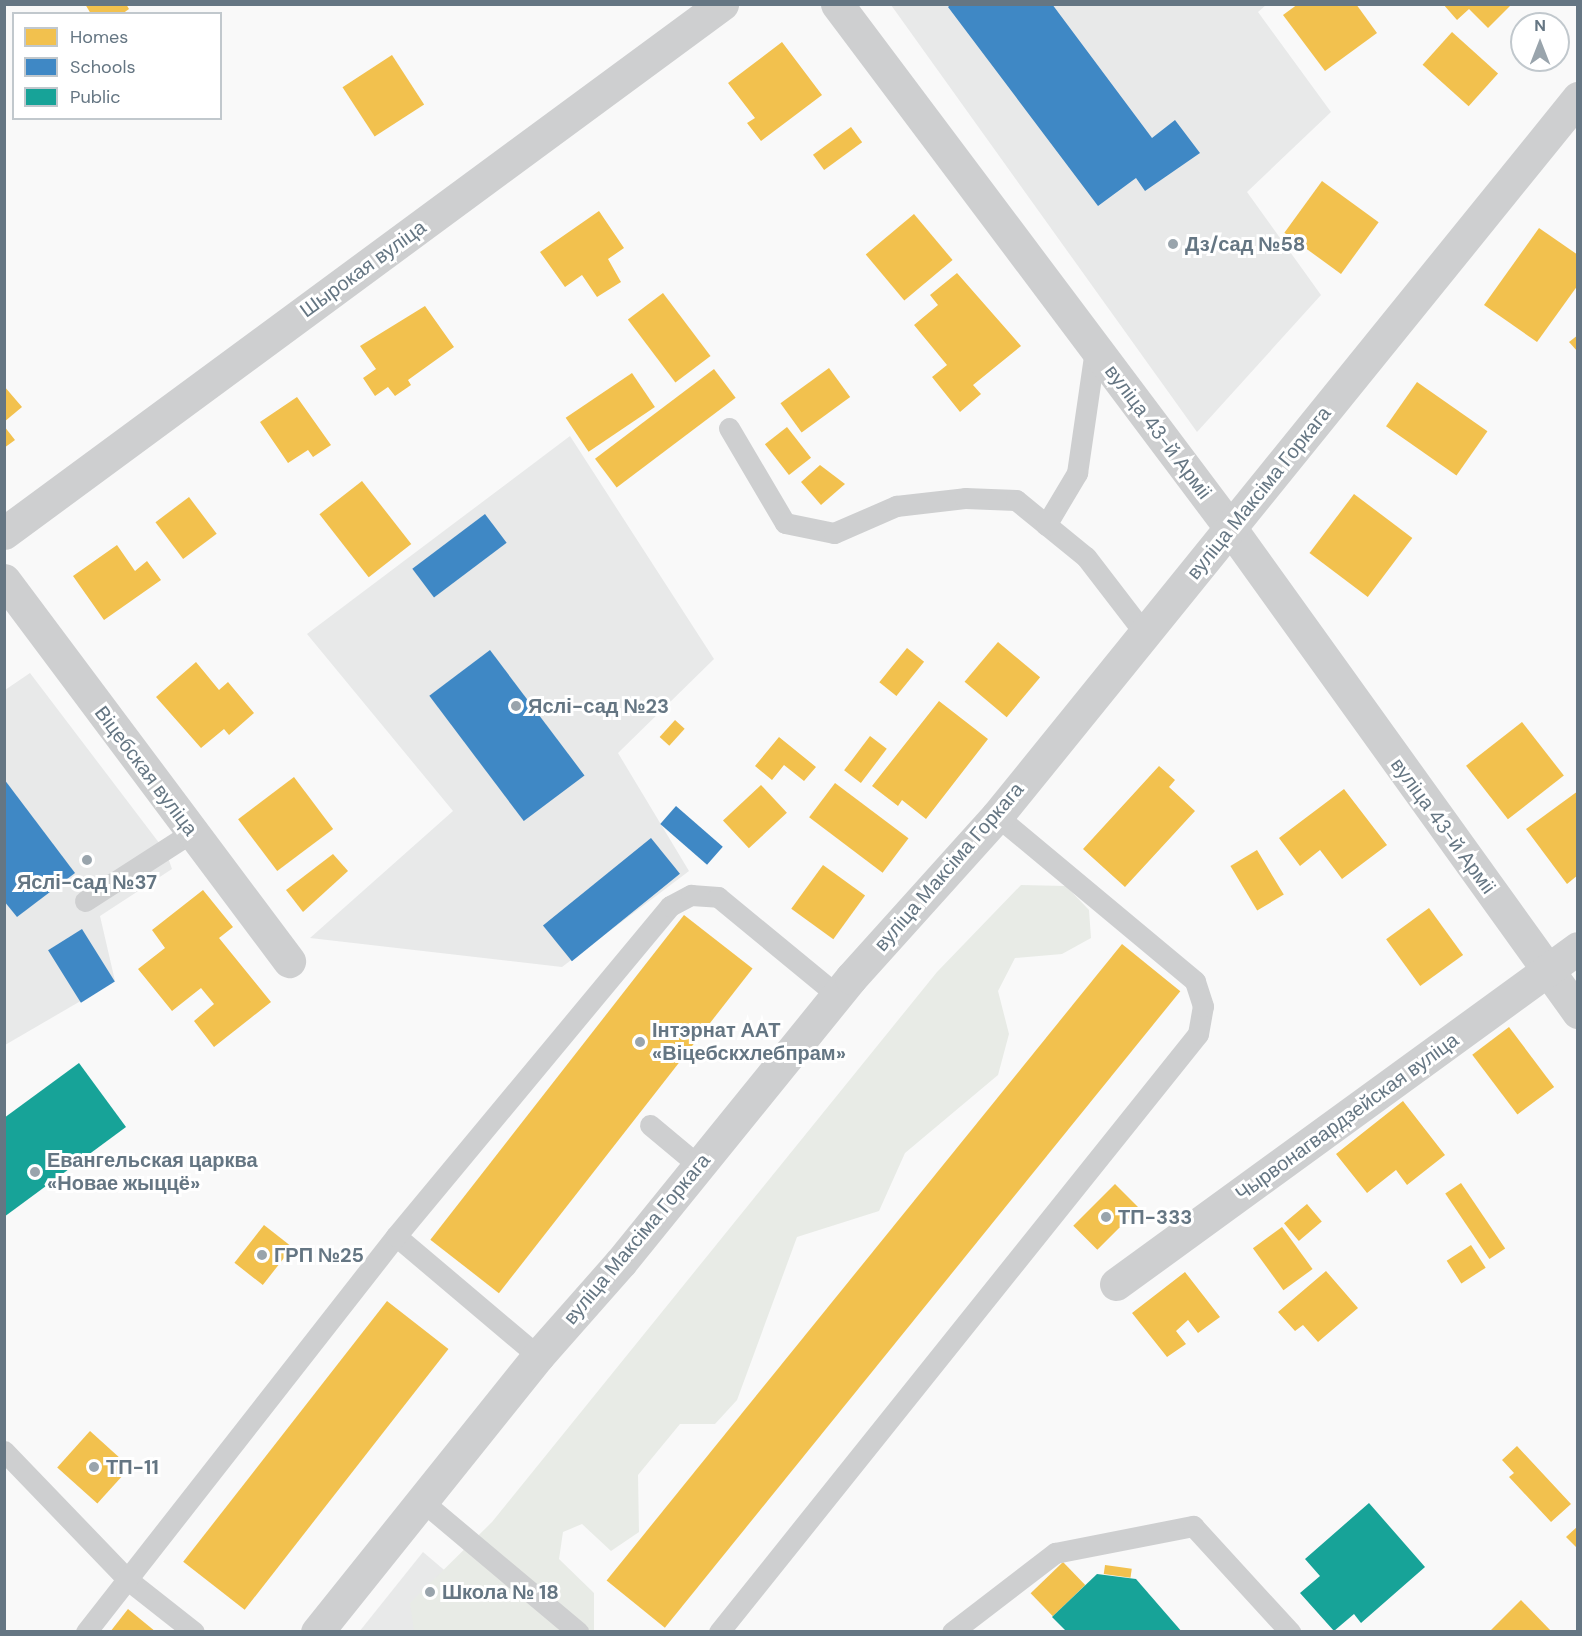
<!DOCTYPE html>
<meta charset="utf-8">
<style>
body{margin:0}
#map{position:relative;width:1582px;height:1636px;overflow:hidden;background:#f9f9f9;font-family:"DM Sans",sans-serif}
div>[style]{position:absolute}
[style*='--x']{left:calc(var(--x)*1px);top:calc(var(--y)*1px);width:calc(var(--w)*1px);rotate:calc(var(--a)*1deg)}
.built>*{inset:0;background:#e8e9e9}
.green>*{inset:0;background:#e8ebe6}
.homes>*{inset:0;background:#f2c14e;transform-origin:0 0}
.schools>*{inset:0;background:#3f88c5;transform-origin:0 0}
.public>*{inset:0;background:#17a398}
.service>*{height:21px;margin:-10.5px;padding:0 10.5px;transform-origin:10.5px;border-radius:10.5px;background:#cecfd0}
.minor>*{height:33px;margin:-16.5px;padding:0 16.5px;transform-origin:16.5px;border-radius:16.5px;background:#cecfd0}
.dots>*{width:16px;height:16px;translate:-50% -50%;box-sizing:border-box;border:3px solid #fff;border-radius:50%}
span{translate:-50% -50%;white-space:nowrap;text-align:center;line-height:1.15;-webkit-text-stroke:6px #fff;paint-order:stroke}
.poi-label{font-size:20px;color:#657683;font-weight:700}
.left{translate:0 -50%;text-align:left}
.street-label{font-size:20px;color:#657683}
.frame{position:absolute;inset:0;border:6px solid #657683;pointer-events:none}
.legend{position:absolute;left:12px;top:12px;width:210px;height:108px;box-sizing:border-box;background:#fff;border:2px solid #c1c8cd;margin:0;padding:8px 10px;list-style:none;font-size:18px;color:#657683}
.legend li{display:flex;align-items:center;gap:12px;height:30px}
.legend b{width:30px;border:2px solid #c1c8cd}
.north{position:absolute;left:1510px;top:12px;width:60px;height:60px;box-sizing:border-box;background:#fff;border:2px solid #c1c8cd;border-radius:50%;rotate:0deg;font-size:16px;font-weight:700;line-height:24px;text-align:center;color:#657683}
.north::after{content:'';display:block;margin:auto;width:21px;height:27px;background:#99a4ac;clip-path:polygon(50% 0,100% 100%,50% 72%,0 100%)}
</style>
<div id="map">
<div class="built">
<i style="clip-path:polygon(891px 5px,1266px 5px,1258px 12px,1331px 112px,1247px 192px,1321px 295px,1197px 432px)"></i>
<i style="clip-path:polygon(570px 436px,714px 659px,618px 753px,689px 871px,562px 967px,310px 938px,453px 811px,307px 634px)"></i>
<i style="clip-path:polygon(30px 673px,166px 852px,172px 869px,100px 916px,115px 981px,5px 1045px,5px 690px)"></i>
<i style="clip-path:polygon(423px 1552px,516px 1631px,359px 1632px)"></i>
</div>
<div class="green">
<i style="clip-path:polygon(1021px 885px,1066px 886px,1089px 910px,1091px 938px,1062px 954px,1015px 958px,998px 991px,1009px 1034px,998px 1075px,905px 1153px,879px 1211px,797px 1237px,737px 1400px,715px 1424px,680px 1424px,638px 1475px,639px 1532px,611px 1551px,582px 1524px,563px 1532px,559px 1559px,594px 1593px,594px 1631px,414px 1631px,410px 1603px,492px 1522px,937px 972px)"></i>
</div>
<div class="homes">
<i style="clip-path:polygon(85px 4px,126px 4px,129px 9px,122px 14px,91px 14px)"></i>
<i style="clip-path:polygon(1298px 4px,1356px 4px,1377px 33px,1325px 71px,1283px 15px)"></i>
<i style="clip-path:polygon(1443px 4px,1512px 4px,1488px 28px,1469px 9px,1457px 20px)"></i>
<i style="left:1452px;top:32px;width:62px;height:44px;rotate:42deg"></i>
<i style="clip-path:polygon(782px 42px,822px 95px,761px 141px,747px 123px,755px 118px,728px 83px)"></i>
<i style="left:392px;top:55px;width:59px;height:59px;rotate:57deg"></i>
<i style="left:851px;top:127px;width:19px;height:47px;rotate:54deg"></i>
<i style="left:1322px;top:181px;width:70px;height:64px;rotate:36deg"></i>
<i style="clip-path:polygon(599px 211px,624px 248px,608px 259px,621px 282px,597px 297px,582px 275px,565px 287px,540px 252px)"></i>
<i style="left:914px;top:214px;width:60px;height:63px;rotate:50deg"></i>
<i style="clip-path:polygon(1539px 228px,1578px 255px,1578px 285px,1537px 342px,1484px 305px)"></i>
<i style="clip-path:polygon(957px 273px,1021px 346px,973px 385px,981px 394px,960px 412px,932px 377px,947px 365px,914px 325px,938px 305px,930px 295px)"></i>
<i style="left:663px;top:293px;width:79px;height:44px;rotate:53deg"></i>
<i style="clip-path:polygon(425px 306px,454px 347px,408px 380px,411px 385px,395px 396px,388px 387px,375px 396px,363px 378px,376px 369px,360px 346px)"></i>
<i style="clip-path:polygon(1578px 335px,1578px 352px,1569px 342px)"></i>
<i style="left:829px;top:368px;width:36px;height:60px;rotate:54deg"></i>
<i style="left:714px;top:369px;width:36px;height:149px;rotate:53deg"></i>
<i style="left:632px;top:373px;width:41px;height:80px;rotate:56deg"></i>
<i style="left:1417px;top:382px;width:86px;height:54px;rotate:35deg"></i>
<i style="clip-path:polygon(4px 386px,22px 407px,4px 422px)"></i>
<i style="clip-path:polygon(297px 397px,331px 445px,313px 457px,308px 450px,288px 463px,260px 422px)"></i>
<i style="clip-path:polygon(4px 426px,15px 440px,4px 448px)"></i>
<i style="left:787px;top:427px;width:39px;height:28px;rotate:52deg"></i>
<i style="clip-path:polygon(820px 465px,845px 484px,821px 505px,801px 482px)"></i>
<i style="left:362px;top:481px;width:80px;height:54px;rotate:52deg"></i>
<i style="left:1354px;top:494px;width:73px;height:74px;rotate:37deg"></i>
<i style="left:189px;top:497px;width:46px;height:42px;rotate:53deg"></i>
<i style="clip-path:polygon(117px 545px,135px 571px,147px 561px,161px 580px,104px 620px,73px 576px)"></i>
<i style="left:998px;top:642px;width:55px;height:52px;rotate:40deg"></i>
<i style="left:907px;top:648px;width:22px;height:44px;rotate:39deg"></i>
<i style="clip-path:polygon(196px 662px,219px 690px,228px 682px,254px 713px,229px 735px,224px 729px,201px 748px,156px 697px)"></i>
<i style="clip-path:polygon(939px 701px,988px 739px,926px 819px,902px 800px,898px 806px,872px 786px)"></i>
<i style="left:675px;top:720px;width:13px;height:23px;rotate:42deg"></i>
<i style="left:1522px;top:722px;width:68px;height:71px;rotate:52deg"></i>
<i style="left:870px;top:736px;width:21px;height:43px;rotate:37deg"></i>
<i style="clip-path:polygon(779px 737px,816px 767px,804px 781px,784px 765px,772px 780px,755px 766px)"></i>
<i style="clip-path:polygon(1159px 766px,1175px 780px,1169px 787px,1195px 811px,1125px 887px,1083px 849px)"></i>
<i style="left:294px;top:777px;width:65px;height:70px;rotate:53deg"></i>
<i style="left:835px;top:783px;width:92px;height:43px;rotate:37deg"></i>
<i style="left:761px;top:785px;width:38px;height:52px;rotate:47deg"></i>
<i style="clip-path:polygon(1344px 789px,1387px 845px,1342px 879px,1320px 850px,1300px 866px,1279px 838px)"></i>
<i style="clip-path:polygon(1578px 791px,1578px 875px,1567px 884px,1526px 829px)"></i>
<i style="left:1257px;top:850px;width:52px;height:31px;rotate:59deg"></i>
<i style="clip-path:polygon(333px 854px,348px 871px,303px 912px,286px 890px)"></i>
<i style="left:823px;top:865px;width:52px;height:54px;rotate:36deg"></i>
<i style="clip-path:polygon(203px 890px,233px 927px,219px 938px,271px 1002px,214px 1047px,194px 1021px,214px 1004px,201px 988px,172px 1011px,138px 969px,165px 948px,152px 930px)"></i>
<i style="left:1429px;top:908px;width:58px;height:53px;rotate:54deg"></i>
<i style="left:684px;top:915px;width:87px;height:412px;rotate:38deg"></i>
<i style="left:1122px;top:944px;width:75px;height:819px;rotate:39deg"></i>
<i style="left:1509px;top:1027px;width:75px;height:46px;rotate:53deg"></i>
<i style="clip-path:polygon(1403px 1101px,1445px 1155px,1407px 1185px,1396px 1170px,1367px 1193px,1336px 1154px)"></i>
<i style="left:1461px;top:1183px;width:79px;height:19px;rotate:56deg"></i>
<i style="left:1115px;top:1184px;width:34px;height:59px;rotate:45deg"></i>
<i style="left:1307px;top:1204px;width:23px;height:30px;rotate:50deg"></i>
<i style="left:264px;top:1225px;width:36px;height:48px;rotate:38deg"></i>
<i style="left:1282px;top:1227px;width:52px;height:36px;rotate:54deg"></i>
<i style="left:1471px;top:1245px;width:27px;height:29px;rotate:57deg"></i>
<i style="clip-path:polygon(1326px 1271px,1358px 1308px,1318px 1342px,1303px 1325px,1295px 1331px,1278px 1312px)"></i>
<i style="clip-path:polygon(1185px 1272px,1220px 1317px,1198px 1333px,1188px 1320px,1176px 1331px,1186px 1344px,1167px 1357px,1132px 1313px)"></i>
<i style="left:387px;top:1301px;width:78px;height:331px;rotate:38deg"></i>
<i style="left:90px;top:1431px;width:54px;height:49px;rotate:42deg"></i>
<i style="clip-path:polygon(1517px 1446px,1571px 1504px,1551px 1522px,1509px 1477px,1514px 1473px,1502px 1460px)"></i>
<i style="clip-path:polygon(1578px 1526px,1578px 1549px,1566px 1537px)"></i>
<i style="left:1063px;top:1562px;width:32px;height:45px;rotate:46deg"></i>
<i style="left:1105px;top:1565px;width:27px;height:9px;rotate:8deg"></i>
<i style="clip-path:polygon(1521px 1600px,1552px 1632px,1489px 1632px)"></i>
<i style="clip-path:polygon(128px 1609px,156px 1632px,110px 1632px)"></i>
</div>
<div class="schools">
<i style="clip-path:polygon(951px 4px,1052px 4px,1152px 138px,1175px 120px,1200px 153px,1145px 191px,1136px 178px,1098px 206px,948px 7px)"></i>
<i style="left:485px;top:514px;width:36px;height:91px;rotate:53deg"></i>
<i style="left:490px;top:650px;width:157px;height:76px;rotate:53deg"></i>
<i style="clip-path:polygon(4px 779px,75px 873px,17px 917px,4px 901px)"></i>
<i style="left:676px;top:806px;width:62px;height:24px;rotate:41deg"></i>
<i style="left:651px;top:838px;width:46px;height:139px;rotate:51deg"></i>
<i style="left:82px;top:929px;width:62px;height:40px;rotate:58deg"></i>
</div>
<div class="public">
<i style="clip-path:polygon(79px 1063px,126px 1127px,4px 1217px,4px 1118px)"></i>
<i style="clip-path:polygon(1369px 1503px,1425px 1567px,1361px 1623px,1354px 1614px,1334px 1631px,1300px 1593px,1320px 1576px,1305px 1559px)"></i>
<i style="clip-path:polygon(1097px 1574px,1136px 1579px,1182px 1632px,1067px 1632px,1052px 1617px)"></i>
</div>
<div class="service">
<i style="--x:729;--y:428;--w:110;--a:59.5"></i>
<i style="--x:785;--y:523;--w:50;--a:11.5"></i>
<i style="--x:834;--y:533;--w:68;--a:-23.5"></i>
<i style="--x:896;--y:506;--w:69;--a:-6.6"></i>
<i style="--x:965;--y:498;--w:51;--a:2.2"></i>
<i style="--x:1016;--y:500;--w:90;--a:39.2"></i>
<i style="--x:1086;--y:557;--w:97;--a:52.5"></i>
<i style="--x:1046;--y:525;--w:61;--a:-59.2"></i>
<i style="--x:1077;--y:473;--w:125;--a:-81.7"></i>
<i style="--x:85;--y:901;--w:127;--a:-32.8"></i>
<i style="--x:650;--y:1125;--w:64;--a:39.9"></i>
<i style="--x:396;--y:1236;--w:186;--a:40.2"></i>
<i style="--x:4;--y:1451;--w:179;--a:46.1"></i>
<i style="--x:128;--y:1580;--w:84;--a:38.2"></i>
<i style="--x:422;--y:1501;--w:204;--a:40"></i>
<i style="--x:86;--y:1632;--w:503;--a:-51.95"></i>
<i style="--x:396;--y:1236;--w:429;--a:-50.3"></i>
<i style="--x:670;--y:906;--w:24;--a:-28"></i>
<i style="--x:691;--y:895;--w:27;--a:4"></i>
<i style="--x:718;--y:897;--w:154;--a:39.5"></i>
<i style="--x:719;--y:1632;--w:766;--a:-51.31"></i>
<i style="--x:1198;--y:1034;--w:28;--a:-80"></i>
<i style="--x:1203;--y:1006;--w:26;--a:-108"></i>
<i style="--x:1195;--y:981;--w:258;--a:-140.2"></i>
<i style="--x:952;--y:1632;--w:130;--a:-37.5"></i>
<i style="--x:1055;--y:1553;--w:141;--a:-11.1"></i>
<i style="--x:1193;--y:1526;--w:144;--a:47.5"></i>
</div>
<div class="minor">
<i style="--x:837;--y:4;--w:656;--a:53.11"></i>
<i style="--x:1231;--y:529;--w:595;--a:54.31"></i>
<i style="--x:4;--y:533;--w:892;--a:-36.38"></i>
<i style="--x:4;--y:580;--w:476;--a:53.2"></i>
<i style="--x:1116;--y:1284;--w:571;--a:-36.03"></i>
<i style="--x:317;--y:1632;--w:354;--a:-51.3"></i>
<i style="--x:538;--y:1356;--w:125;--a:-48.6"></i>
<i style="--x:621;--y:1262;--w:365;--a:-51"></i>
<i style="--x:851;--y:978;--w:218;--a:-48"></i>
<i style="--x:997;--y:816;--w:924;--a:-51.02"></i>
</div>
<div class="dots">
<i style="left:1173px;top:244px;background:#99a4ac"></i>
<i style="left:516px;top:706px;background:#99a4ac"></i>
<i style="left:87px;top:860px;background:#99a4ac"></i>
<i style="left:640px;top:1042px;background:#99a4ac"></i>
<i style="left:35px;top:1172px;background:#99a4ac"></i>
<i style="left:1106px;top:1217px;background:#99a4ac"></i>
<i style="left:262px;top:1255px;background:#99a4ac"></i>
<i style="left:94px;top:1467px;background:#99a4ac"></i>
<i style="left:430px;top:1592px;background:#99a4ac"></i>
</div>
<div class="poi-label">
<span class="left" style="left:1185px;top:244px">Дз/сад №58</span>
<span class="left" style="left:528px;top:706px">Яслі-сад №23</span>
<span style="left:87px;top:882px">Яслі-сад №37</span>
<span class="left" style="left:652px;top:1042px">Інтэрнат ААТ<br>«Віцебскхлебпрам»</span>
<span class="left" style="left:47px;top:1172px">Евангельская царква<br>«Новае жыццё»</span>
<span class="left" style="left:1118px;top:1217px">ТП-333</span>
<span class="left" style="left:274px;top:1255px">ГРП №25</span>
<span class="left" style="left:106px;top:1467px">ТП-11</span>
<span class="left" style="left:442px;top:1592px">Школа № 18</span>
</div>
<div class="street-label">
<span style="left:363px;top:269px;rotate:-36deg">Шырокая вуліца</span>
<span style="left:1158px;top:432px;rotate:53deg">вуліца 43-й Арміі</span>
<span style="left:1259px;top:493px;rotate:-51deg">вуліца Максіма Горкага</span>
<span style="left:146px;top:771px;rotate:53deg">Віцебская вуліца</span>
<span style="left:1443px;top:826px;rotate:54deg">вуліца 43-й Арміі</span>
<span style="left:949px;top:867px;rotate:-49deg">вуліца Максіма Горкага</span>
<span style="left:1347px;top:1117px;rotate:-36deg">Чырвонагвардзейская вуліца</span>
<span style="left:637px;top:1239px;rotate:-50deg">вуліца Максіма Горкага</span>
</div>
<div class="frame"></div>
<ul class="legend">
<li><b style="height:16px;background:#f2c14e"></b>Homes</li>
<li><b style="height:16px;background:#3f88c5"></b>Schools</li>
<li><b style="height:16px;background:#17a398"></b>Public</li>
</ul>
<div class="north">N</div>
</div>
